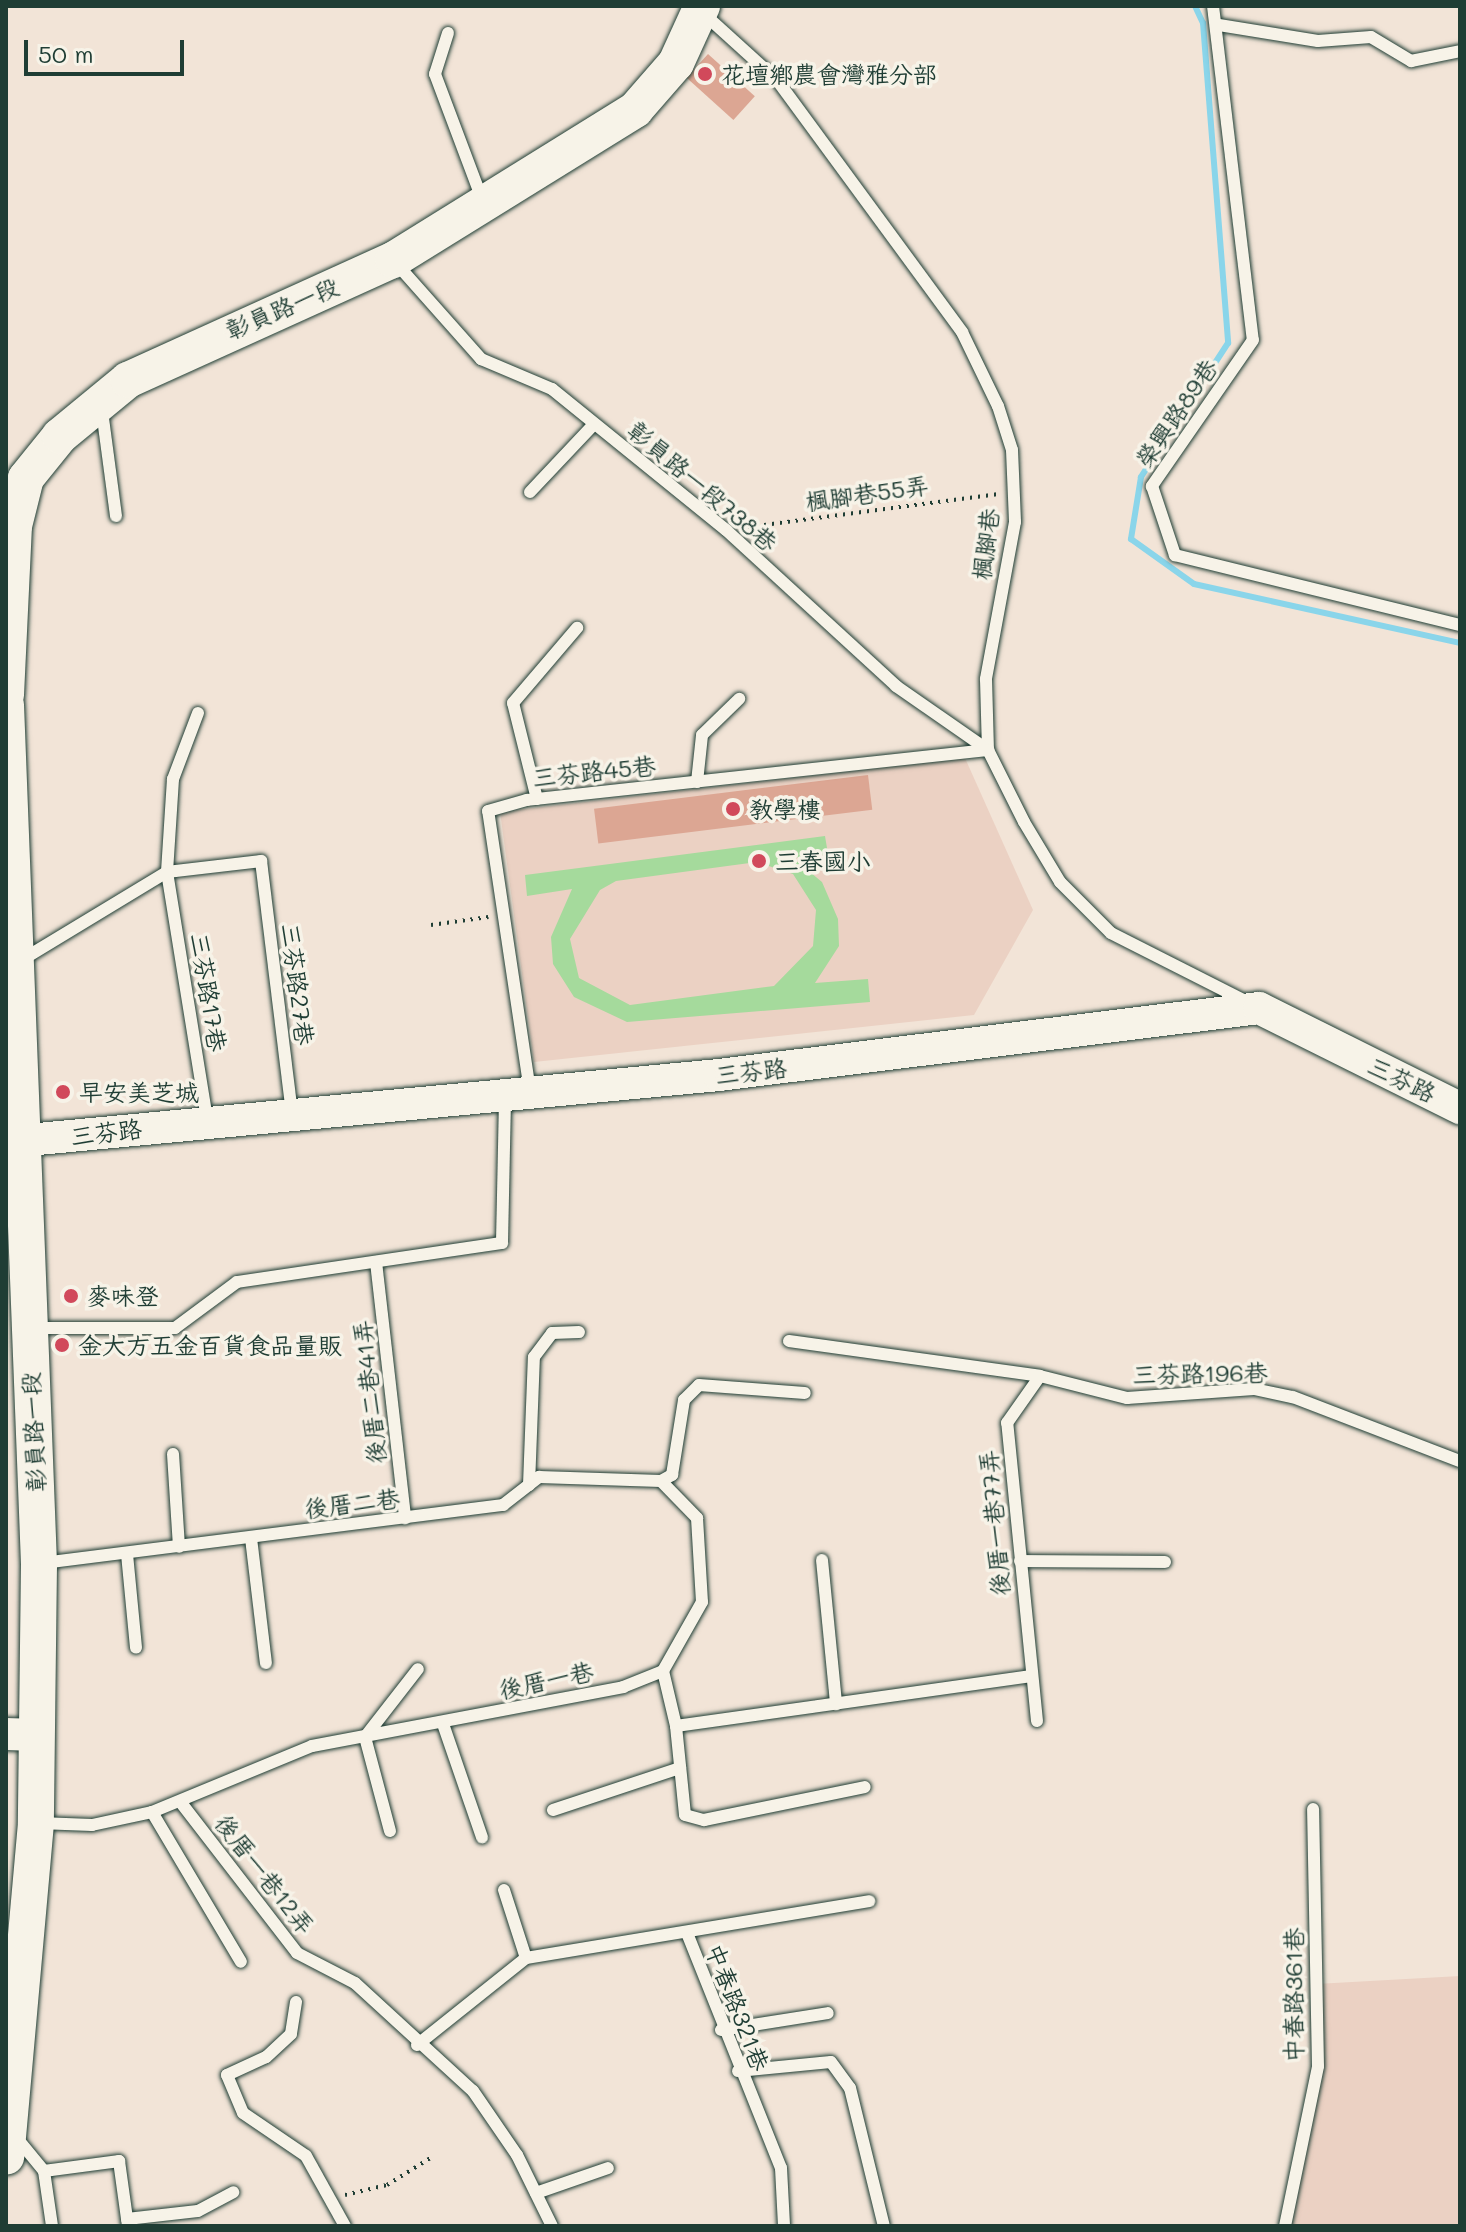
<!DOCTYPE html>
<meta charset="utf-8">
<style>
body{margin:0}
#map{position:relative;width:1466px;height:2232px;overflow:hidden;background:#f2e4d7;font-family:Mali,"LXGW WenKai TC",sans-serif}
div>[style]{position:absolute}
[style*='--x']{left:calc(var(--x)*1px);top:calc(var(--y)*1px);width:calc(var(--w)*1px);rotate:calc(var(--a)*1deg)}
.built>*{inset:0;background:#ebd1c3}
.green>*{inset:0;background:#a5da9c}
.stream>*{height:6px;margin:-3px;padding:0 3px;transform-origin:3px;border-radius:3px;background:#8ad5ea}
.building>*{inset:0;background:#dca693;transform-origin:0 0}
.path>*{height:4px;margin-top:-2px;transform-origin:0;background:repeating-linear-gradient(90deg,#1f3d34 0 2px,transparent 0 8px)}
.roads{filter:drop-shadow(0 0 2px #1f3d34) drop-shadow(0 0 2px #1f3d34)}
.service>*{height:12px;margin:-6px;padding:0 6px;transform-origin:6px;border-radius:6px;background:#f7f3e8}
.tertiary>*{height:32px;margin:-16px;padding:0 16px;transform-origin:16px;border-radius:16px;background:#f7f3e8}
.secondary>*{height:36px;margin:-18px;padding:0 18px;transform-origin:18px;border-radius:18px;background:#f7f3e8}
.dots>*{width:22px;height:22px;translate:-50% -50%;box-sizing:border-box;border:4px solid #f7f3e8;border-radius:50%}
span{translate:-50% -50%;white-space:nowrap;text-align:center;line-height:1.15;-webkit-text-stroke:7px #f7f3e8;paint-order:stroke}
.poi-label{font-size:24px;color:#1f3d34}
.left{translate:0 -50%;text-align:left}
.street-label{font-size:24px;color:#1f3d34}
.frame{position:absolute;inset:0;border:8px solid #1f3d34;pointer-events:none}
.scale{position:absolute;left:24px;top:40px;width:160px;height:36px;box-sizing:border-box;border:4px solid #1f3d34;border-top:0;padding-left:10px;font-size:24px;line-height:28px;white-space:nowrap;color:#1f3d34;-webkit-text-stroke:6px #f7f3e8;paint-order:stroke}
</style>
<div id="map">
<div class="built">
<i style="clip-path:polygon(965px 758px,1033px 910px,974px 1015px,534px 1062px,500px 812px)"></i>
<i style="clip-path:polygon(1460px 1976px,1460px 2226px,1285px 2226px,1318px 2066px,1316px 1984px)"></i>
</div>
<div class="green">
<i style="clip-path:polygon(evenodd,825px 836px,828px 854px,793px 858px,822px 882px,838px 919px,839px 946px,815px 983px,868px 979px,870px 1002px,627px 1022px,574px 997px,553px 964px,551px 937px,572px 889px,527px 896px,525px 875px,825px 836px,757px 862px,793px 874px,816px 910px,813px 946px,774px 986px,630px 1005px,579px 978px,570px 939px,600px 890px,616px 881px,757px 862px)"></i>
</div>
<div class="stream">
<i style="--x:1195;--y:6;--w:19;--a:65"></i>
<i style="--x:1203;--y:23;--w:321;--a:85.5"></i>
<i style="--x:1228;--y:343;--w:160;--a:123"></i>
<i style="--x:1141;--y:477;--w:63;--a:99.2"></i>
<i style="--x:1131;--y:539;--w:77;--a:35.5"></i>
<i style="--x:1194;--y:584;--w:272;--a:12.5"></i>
</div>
<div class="building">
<i style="left:708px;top:54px;width:63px;height:32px;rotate:42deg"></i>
<i style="left:868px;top:775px;width:35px;height:276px;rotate:83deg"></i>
</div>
<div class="path">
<i style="--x:748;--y:527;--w:251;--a:-7.5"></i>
<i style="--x:431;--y:925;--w:58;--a:-8"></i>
<i style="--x:345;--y:2195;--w:43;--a:-13.4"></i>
<i style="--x:387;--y:2185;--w:53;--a:-31.9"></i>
</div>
<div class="roads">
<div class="service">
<i style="--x:1213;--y:6;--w:336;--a:83.2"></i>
<i style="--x:1253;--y:340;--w:178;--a:124.7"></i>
<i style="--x:1152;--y:486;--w:73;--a:71.6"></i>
<i style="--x:1175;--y:555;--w:293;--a:13.8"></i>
<i style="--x:703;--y:13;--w:100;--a:42.2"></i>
<i style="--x:777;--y:80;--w:313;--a:53.7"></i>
<i style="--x:962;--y:332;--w:82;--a:64.1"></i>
<i style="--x:998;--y:406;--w:46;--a:72.3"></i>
<i style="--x:1012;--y:450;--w:72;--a:87.6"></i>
<i style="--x:1015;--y:522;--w:160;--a:100.5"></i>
<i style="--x:986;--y:679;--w:71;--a:88.4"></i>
<i style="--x:988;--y:750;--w:80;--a:63.4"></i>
<i style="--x:1024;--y:822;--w:70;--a:59"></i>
<i style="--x:1060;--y:882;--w:72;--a:45"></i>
<i style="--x:1111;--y:933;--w:153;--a:26.9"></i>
<i style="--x:1219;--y:25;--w:100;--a:9.2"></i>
<i style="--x:1318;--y:41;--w:53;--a:-4.3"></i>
<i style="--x:1371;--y:37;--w:47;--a:31"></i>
<i style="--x:1411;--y:61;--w:50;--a:-11.5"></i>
<i style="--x:448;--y:33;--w:43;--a:107.6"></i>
<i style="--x:435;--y:74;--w:134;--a:69.4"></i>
<i style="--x:395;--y:262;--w:130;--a:48.4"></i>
<i style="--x:481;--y:359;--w:77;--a:22.9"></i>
<i style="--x:552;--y:389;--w:224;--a:39"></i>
<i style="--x:726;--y:530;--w:231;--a:42.5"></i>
<i style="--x:896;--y:686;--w:112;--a:34.8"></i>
<i style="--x:102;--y:411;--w:106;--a:82.4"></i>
<i style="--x:530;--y:492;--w:93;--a:-46.7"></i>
<i style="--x:198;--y:713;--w:71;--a:110.7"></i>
<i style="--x:173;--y:779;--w:93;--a:93.7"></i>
<i style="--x:167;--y:872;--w:250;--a:80.8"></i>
<i style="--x:697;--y:782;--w:47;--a:-83.9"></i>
<i style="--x:702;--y:735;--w:52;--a:-44.2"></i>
<i style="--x:537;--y:799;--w:99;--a:-104"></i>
<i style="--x:513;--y:703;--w:99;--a:-49.5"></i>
<i style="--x:20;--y:961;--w:172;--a:-31.2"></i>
<i style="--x:167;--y:872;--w:95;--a:-6.7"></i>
<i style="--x:261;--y:861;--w:253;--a:83"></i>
<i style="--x:530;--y:1091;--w:283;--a:-98.5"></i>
<i style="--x:488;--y:811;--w:41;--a:-15.8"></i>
<i style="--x:527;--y:800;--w:464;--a:-6.2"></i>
<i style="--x:376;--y:1262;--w:258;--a:83.5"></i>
<i style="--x:35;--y:1328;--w:140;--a:0"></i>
<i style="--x:175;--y:1328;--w:77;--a:-36.6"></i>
<i style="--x:237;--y:1282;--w:268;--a:-8.4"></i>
<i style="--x:502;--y:1243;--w:148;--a:-88.8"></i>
<i style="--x:789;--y:1341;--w:253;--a:7.9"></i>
<i style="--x:1040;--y:1376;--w:90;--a:14.2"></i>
<i style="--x:1127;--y:1398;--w:127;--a:-4.1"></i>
<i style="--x:1254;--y:1389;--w:40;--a:12"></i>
<i style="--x:1293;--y:1397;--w:179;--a:21"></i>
<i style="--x:173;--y:1454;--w:93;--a:86.3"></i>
<i style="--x:661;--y:1481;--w:52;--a:45.8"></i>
<i style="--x:697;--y:1518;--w:84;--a:86.6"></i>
<i style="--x:702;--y:1602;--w:79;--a:119.5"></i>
<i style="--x:529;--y:1485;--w:128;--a:-87.8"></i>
<i style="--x:534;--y:1357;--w:30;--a:-53"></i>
<i style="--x:552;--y:1333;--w:27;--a:-2"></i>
<i style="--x:251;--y:1538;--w:126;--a:83.2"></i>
<i style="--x:127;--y:1554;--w:94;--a:84.5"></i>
<i style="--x:822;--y:1560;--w:145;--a:84.4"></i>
<i style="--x:1020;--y:1561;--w:145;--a:0.4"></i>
<i style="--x:43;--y:1563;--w:464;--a:-7.2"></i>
<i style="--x:503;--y:1505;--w:46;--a:-37.9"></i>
<i style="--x:539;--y:1477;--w:122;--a:1.9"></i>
<i style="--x:661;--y:1481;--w:13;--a:-29"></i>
<i style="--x:672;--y:1475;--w:76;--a:-80.9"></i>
<i style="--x:684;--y:1400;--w:21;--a:-45"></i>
<i style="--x:699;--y:1385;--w:106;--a:4.3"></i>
<i style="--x:1037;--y:1721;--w:300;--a:-95.7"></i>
<i style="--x:1007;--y:1423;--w:57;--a:-54.9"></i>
<i style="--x:443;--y:1724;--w:120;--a:71"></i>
<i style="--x:676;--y:1726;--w:89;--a:84.2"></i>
<i style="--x:685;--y:1815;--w:20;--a:15"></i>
<i style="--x:704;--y:1820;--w:164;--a:-11.6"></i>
<i style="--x:182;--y:1804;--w:188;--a:52.3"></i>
<i style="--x:297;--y:1953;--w:65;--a:27.3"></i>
<i style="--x:355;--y:1983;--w:160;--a:42.5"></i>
<i style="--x:473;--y:2091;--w:78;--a:55.5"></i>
<i style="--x:517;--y:2155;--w:79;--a:63.8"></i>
<i style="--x:553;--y:1810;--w:134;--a:-18.3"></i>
<i style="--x:152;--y:1812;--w:174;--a:59.3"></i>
<i style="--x:39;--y:1823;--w:53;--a:2.2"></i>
<i style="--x:92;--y:1825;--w:61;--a:-12.2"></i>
<i style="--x:152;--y:1812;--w:173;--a:-22.4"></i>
<i style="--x:312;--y:1746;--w:317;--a:-10.7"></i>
<i style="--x:623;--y:1687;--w:43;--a:-21.8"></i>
<i style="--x:663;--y:1671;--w:57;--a:76.7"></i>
<i style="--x:676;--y:1726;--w:359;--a:-8"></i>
<i style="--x:390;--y:1831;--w:97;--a:-104.9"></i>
<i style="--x:365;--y:1737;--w:86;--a:-52.1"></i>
<i style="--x:504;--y:1890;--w:71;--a:72.1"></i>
<i style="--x:687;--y:1933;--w:253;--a:68.2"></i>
<i style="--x:781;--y:2168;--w:58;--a:87"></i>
<i style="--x:296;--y:2002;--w:32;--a:99"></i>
<i style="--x:291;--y:2034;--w:34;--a:137"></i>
<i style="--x:266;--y:2057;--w:43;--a:155.2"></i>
<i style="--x:227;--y:2075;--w:41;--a:67.2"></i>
<i style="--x:243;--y:2113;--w:76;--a:34.3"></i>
<i style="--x:306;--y:2156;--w:80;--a:60.9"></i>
<i style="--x:721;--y:2030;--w:108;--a:-9"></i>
<i style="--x:417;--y:2045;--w:139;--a:-38.6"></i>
<i style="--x:526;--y:1958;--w:348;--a:-9.4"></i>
<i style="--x:738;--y:2071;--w:93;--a:-5.5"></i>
<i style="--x:831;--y:2062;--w:32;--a:54"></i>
<i style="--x:850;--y:2088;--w:142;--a:76.2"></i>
<i style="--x:16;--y:2137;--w:44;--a:50.5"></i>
<i style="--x:44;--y:2171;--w:56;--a:81.7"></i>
<i style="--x:44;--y:2171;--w:76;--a:-7.6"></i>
<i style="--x:119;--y:2161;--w:66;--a:82.1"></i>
<i style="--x:536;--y:2193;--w:76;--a:-19.1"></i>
<i style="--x:127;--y:2219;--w:71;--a:-6.4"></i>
<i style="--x:198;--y:2211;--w:40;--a:-28"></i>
<i style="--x:1285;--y:2226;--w:163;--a:-78.3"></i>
<i style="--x:1318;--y:2066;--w:257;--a:-91.1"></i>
</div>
<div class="tertiary">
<i style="--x:17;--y:1141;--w:705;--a:-5.37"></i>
<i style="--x:719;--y:1075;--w:544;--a:-7.07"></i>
<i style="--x:1259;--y:1008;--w:225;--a:26.5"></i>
<i style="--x:6;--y:1734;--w:31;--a:2"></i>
</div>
<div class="secondary">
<i style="--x:6;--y:695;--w:169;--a:-87.3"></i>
<i style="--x:14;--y:526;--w:49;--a:-76"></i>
<i style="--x:26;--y:478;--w:54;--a:-51"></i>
<i style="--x:60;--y:436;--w:88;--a:-39.5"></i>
<i style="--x:128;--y:380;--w:291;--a:-24.4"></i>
<i style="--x:393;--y:260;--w:285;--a:-31.8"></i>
<i style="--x:635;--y:110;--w:62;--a:-48.9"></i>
<i style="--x:676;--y:63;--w:63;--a:-65.5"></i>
<i style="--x:6;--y:705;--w:860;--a:87.8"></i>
<i style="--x:39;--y:1564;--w:259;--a:90.7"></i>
<i style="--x:36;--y:1823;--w:335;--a:95.1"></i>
</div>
</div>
<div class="dots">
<i style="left:705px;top:74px;background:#d1495b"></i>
<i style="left:733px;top:809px;background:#d1495b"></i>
<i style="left:759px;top:861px;background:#d1495b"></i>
<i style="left:63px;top:1092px;background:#d1495b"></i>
<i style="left:71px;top:1296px;background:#d1495b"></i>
<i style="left:62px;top:1345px;background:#d1495b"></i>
</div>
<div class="poi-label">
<span class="left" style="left:721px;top:74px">花壇鄉農會灣雅分部</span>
<span class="left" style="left:749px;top:809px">教學樓</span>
<span class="left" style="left:775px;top:861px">三春國小</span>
<span class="left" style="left:79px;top:1092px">早安美芝城</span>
<span class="left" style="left:87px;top:1296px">麥味登</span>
<span class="left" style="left:78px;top:1345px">金大方五金百貨食品量販</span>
</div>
<div class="street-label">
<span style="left:282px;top:308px;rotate:-23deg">彰員路一段</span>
<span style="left:1176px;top:413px;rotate:-56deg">榮興路89巷</span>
<span style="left:703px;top:486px;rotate:40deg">彰員路一段738巷</span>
<span style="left:867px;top:493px;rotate:-8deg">楓腳巷55弄</span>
<span style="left:985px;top:544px;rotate:-83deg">楓腳巷</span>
<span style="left:594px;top:771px;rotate:-6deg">三芬路45巷</span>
<span style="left:298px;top:984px;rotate:83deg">三芬路27巷</span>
<span style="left:209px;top:992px;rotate:81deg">三芬路17巷</span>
<span style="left:751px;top:1071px;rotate:-6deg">三芬路</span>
<span style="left:1402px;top:1079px;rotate:26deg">三芬路</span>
<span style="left:106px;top:1132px;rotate:-7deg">三芬路</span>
<span style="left:1200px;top:1373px;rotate:-1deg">三芬路196巷</span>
<span style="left:369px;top:1392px;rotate:-96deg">後厝二巷41弄</span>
<span style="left:33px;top:1432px;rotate:-93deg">彰員路一段</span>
<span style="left:352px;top:1503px;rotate:-7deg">後厝二巷</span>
<span style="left:994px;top:1523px;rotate:-95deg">後厝一巷77弄</span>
<span style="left:546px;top:1680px;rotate:-12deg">後厝一巷</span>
<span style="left:265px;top:1874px;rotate:52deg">後厝一巷12弄</span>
<span style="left:1293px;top:1995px;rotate:-90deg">中春路361巷</span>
<span style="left:738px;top:2007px;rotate:69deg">中春路321巷</span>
</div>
<div class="frame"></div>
<div class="scale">50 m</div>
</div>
